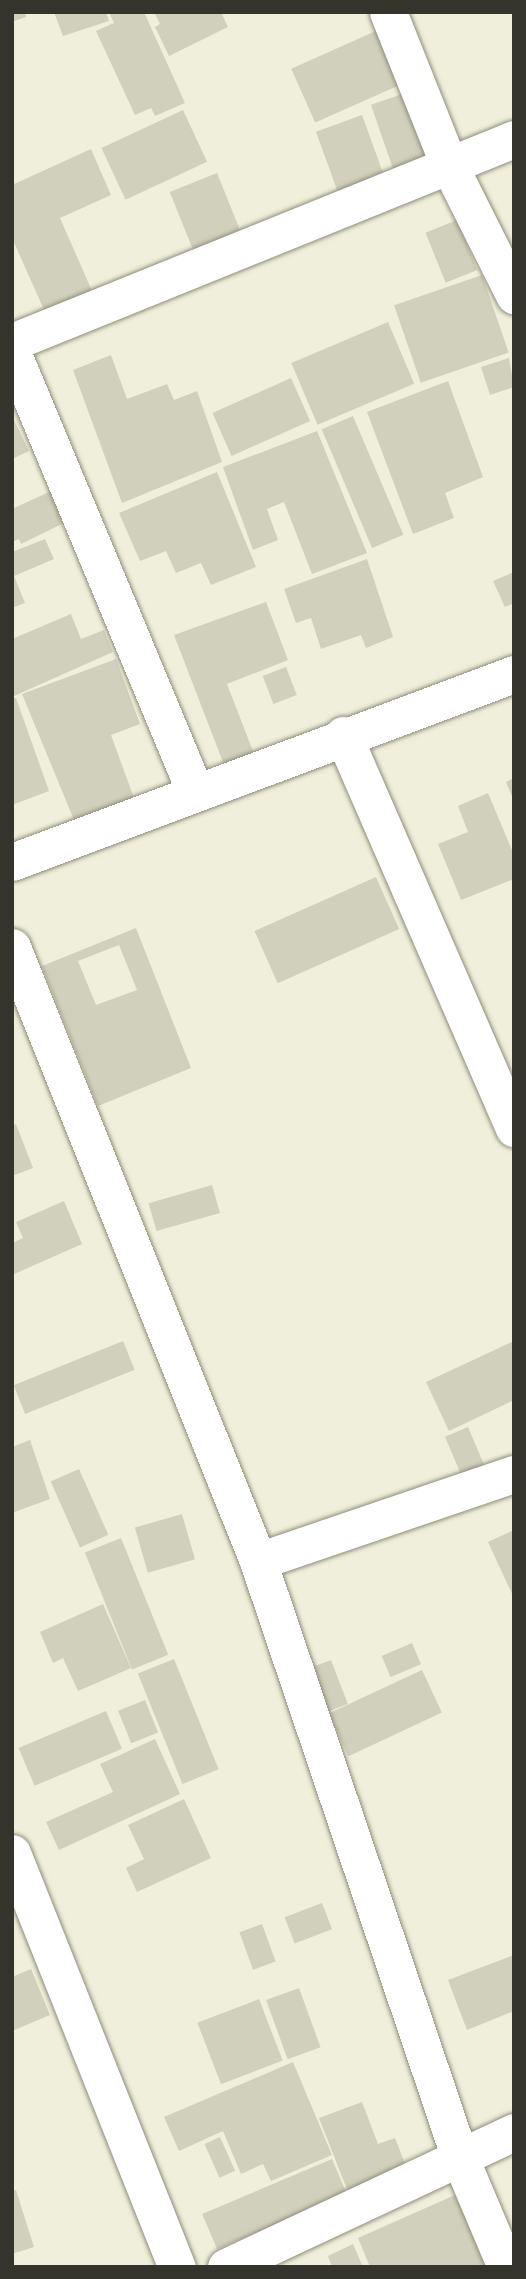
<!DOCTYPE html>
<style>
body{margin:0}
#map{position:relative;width:526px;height:2279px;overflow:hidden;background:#efefdb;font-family:"Fira Sans",sans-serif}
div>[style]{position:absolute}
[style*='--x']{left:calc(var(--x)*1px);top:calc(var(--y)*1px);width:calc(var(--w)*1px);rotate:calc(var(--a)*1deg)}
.building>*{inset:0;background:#d0d0bc;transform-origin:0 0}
.roads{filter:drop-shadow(0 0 2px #8d8d7a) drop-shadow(0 0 2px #8d8d7a)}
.street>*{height:37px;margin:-18.5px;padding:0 18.5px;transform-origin:18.5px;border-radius:18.5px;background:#fff}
span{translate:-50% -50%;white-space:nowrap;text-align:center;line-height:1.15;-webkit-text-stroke:5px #fdfde8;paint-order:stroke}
.frame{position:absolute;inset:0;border:14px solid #34342c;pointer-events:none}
</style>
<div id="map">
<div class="building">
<i style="clip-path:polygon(12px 12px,25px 12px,26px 17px,12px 22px)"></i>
<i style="clip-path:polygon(54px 12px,106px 12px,109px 21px,63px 36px)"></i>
<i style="clip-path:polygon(109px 12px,144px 12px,185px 103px,155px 116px,151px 108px,135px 115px,96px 31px,114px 23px)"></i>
<i style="clip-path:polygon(154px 12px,221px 12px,228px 27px,169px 56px,155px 27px,160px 24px)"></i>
<i style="left:378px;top:30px;width:59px;height:95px;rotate:66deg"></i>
<i style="left:405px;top:93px;width:71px;height:36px;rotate:71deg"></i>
<i style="left:183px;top:110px;width:57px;height:90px;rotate:65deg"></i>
<i style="left:362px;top:115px;width:68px;height:49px;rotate:70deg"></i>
<i style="clip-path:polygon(91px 149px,111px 195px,60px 218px,92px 291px,45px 312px,12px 238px,12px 185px)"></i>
<i style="left:217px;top:173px;width:66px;height:51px;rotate:68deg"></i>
<i style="left:457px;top:220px;width:54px;height:34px;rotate:68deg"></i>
<i style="left:482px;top:275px;width:82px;height:93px;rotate:71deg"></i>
<i style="left:388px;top:322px;width:67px;height:105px;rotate:67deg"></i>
<i style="clip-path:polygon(111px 355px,127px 399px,167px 384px,174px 400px,197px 391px,222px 462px,122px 503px,73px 370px)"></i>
<i style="clip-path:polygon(509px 358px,514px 387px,490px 395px,481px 367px)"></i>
<i style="left:291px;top:378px;width:47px;height:86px;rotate:66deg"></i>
<i style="clip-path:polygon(448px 381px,483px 477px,445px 493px,454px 518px,413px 534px,367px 412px)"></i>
<i style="clip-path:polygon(12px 416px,29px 451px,12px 459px)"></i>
<i style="left:353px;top:416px;width:129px;height:34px;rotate:67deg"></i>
<i style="clip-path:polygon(317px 431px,367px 553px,312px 574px,284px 502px,267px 509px,278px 540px,253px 550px,223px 467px)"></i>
<i style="clip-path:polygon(217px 472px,256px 567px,211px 585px,201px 563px,176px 573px,166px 551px,140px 561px,119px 513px)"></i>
<i style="clip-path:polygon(51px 491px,66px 522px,21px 544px,19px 539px,12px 542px,12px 509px)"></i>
<i style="clip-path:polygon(45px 539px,54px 559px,14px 576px,25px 603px,12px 608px,12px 552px)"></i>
<i style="clip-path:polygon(367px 559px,393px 637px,366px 648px,361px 635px,321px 649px,311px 618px,296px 623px,284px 589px)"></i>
<i style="clip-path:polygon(514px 572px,514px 603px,505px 607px,493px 581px)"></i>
<i style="clip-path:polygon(266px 602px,288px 660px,227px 684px,256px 759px,226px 770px,174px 635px)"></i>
<i style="clip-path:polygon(71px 614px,81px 639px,104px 630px,113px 652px,14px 696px,12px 639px)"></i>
<i style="clip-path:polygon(116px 659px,140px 724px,111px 735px,134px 798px,74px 820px,22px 694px)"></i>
<i style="left:286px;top:667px;width:30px;height:25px;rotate:69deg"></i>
<i style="clip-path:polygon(16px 698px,49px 791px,12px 805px,12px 699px)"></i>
<i style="clip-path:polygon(514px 778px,514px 801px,506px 782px)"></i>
<i style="clip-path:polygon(488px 793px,514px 855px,514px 879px,461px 900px,438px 844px,468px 832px,458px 806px)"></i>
<i style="left:376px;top:877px;width:57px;height:133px;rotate:66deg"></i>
<i style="clip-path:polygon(evenodd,136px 928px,191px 1068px,98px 1106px,42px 966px,136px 928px,119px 945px,137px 990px,96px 1005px,78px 961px,119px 945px)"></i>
<i style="clip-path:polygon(16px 1124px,33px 1168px,12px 1176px,12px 1126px)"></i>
<i style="left:212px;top:1185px;width:29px;height:66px;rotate:74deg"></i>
<i style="clip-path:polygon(64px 1201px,82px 1244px,12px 1275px,12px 1243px,23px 1238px,16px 1222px)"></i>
<i style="left:123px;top:1341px;width:31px;height:118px;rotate:68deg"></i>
<i style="clip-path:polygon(514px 1341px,514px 1400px,449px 1431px,426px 1382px)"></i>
<i style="left:468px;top:1427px;width:41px;height:25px;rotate:67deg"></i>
<i style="clip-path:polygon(30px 1440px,50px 1499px,12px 1513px,12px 1447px)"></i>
<i style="left:79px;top:1469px;width:72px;height:31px;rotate:66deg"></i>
<i style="left:182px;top:1514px;width:47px;height:49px;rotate:74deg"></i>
<i style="clip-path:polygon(514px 1530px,514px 1598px,488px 1542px)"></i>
<i style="left:121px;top:1538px;width:126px;height:39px;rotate:68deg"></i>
<i style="clip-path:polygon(103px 1604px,131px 1668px,78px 1691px,63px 1658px,53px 1663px,40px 1632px)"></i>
<i style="left:412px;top:1643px;width:23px;height:33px;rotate:67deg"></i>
<i style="left:174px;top:1659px;width:119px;height:39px;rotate:68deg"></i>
<i style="left:331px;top:1660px;width:47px;height:26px;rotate:69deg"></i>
<i style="left:422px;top:1670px;width:47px;height:103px;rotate:65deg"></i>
<i style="left:145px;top:1700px;width:35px;height:29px;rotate:68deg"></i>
<i style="left:106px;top:1711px;width:41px;height:95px;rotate:67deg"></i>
<i style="clip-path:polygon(155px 1739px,180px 1794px,59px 1850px,46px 1822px,113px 1792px,100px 1764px)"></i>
<i style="clip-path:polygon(184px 1799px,211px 1858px,137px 1892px,126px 1868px,144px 1859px,128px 1825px)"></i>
<i style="left:322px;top:1903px;width:28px;height:40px;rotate:69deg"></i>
<i style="left:262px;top:1924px;width:40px;height:24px;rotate:70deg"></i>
<i style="clip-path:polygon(514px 1955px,514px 2011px,467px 2030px,448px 1980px)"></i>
<i style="clip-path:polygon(31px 1969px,50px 2015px,12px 2031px,12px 1977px)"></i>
<i style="left:299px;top:1988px;width:63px;height:35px;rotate:70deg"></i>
<i style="left:259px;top:1999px;width:66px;height:66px;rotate:69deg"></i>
<i style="clip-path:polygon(293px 2062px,332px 2155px,271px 2181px,263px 2164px,241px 2174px,223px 2131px,179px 2151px,164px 2117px)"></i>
<i style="clip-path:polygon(362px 2102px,378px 2144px,395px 2138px,407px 2169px,348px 2192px,319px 2118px)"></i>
<i style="left:220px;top:2137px;width:37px;height:17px;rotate:66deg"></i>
<i style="left:332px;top:2159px;width:38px;height:141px;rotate:67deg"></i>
<i style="clip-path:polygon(16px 2190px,34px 2247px,12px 2254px,12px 2191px)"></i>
<i style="clip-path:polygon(455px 2195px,486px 2267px,370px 2267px,358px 2238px)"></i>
<i style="clip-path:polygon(353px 2244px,363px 2267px,332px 2267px,328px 2256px)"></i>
</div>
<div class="roads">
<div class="street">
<i style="--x:388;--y:12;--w:162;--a:68.3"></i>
<i style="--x:448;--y:163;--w:148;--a:63.4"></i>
<i style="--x:12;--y:342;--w:541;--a:-22.02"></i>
<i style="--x:12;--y:352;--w:477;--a:67.4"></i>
<i style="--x:343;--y:735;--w:429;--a:66.5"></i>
<i style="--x:12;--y:862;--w:536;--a:-20.53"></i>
<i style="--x:12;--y:947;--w:661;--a:68.17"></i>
<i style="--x:258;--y:1561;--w:630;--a:71.31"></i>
<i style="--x:460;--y:2158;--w:118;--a:67.1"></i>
<i style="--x:258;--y:1561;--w:270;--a:-18.8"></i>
<i style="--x:12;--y:1853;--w:446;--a:68.3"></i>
<i style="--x:226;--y:2267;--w:318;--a:-25.1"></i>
</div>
</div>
<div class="frame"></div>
</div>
